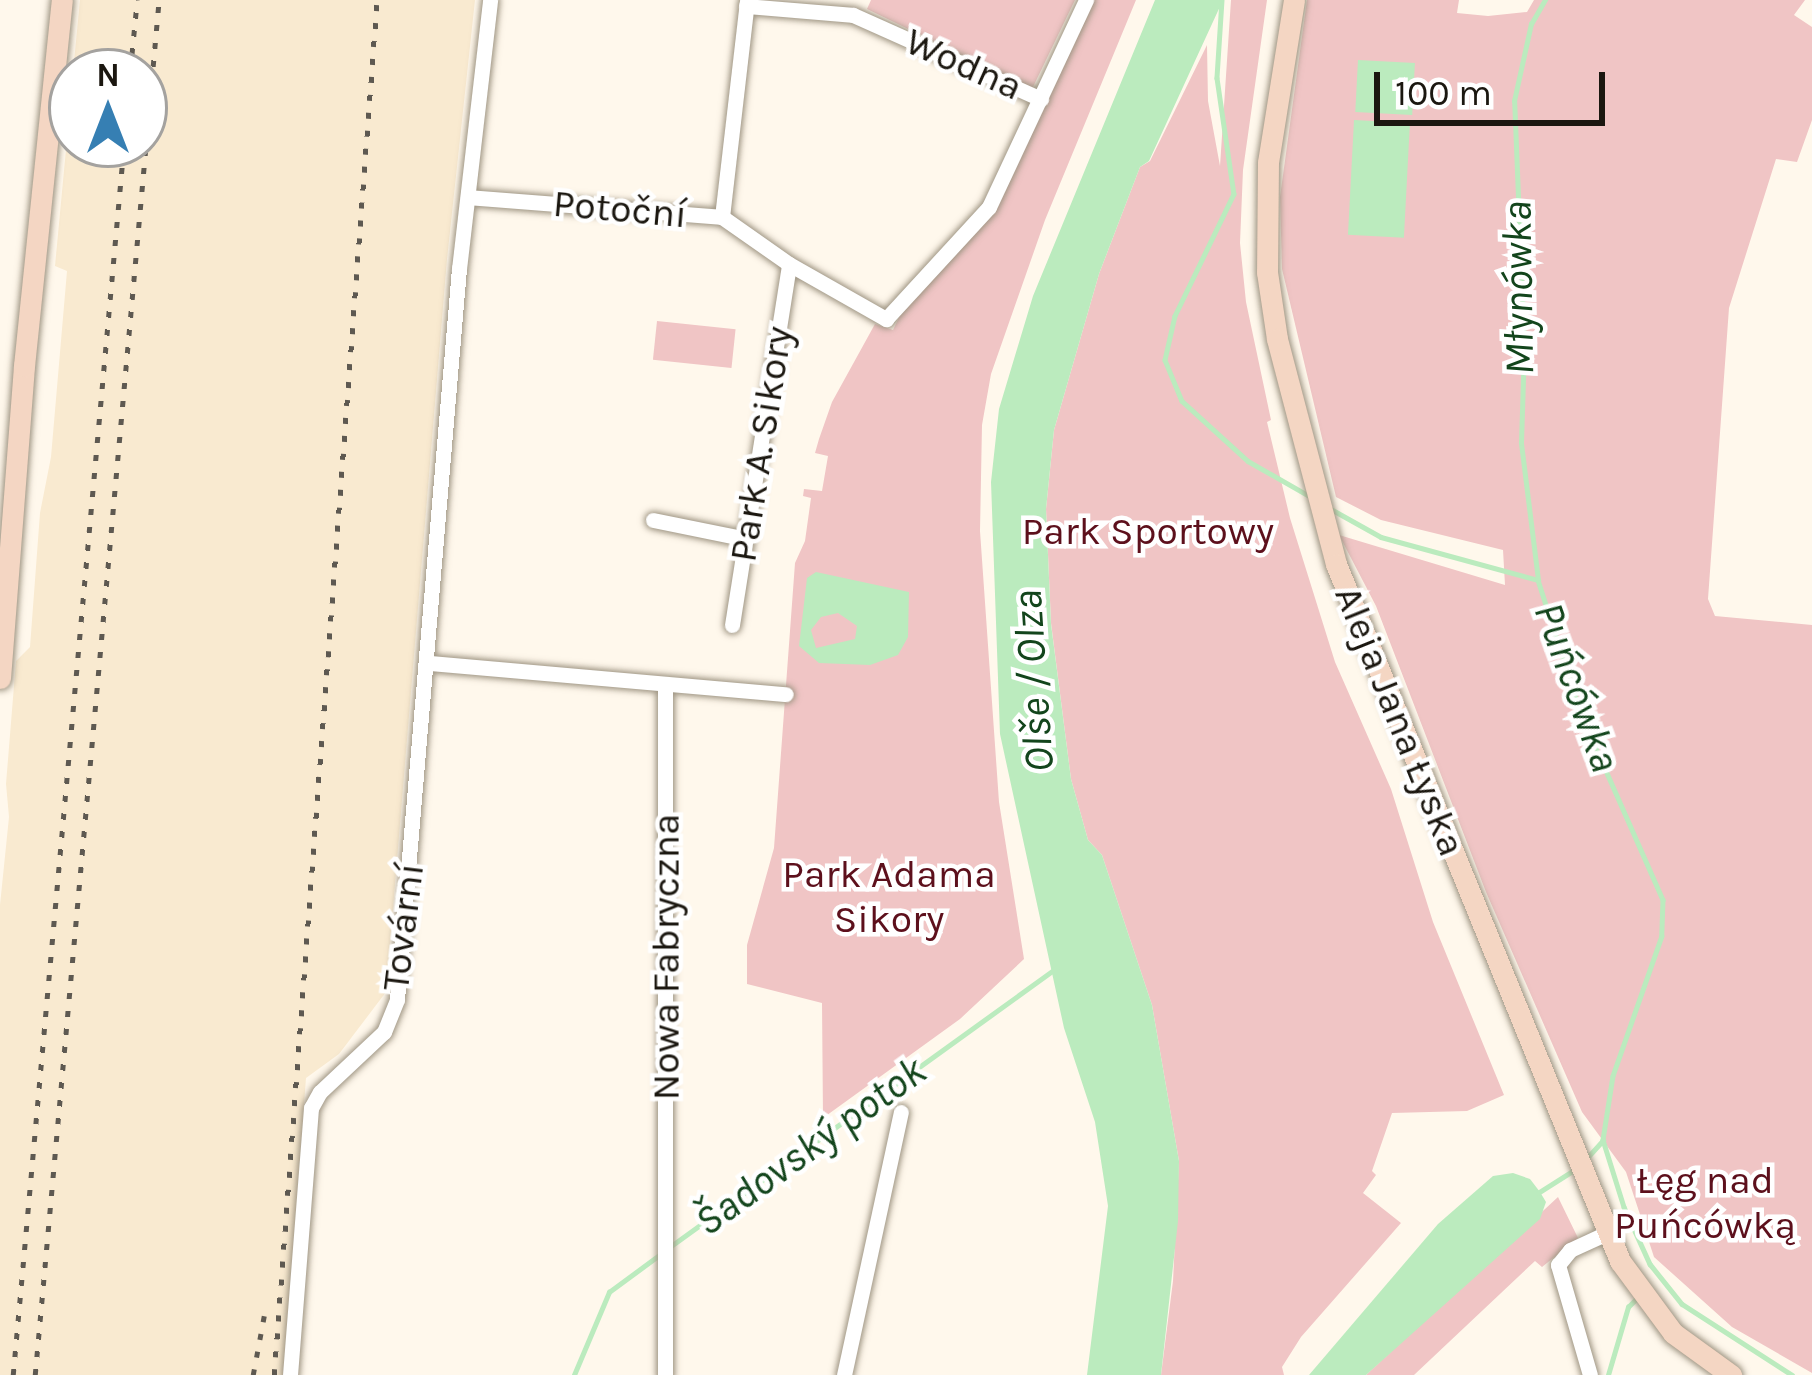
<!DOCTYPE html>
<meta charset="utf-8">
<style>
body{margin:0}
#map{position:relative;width:1812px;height:1375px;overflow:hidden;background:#fff8ec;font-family:Karla,sans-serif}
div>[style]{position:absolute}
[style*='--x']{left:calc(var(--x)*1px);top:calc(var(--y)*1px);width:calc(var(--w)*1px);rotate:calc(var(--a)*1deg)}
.built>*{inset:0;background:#f9ead0}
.green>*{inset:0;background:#f0c5c5;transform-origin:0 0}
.water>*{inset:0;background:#bbebbe;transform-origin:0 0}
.stream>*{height:4.5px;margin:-2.25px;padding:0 2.25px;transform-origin:2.25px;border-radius:2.25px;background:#bbebbe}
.roads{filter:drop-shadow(0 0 3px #a09684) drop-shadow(0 0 3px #a09684)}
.street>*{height:15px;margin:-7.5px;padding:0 7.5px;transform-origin:7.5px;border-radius:7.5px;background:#fff}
.secondary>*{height:21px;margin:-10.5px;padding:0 10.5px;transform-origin:10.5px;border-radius:10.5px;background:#f4d6c3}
.rail>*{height:4.5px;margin-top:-2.25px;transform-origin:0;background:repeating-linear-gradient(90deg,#5e5951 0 6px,transparent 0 18px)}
span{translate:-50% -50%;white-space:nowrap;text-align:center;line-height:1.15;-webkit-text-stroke:9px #fff;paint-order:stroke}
.street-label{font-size:39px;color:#1b1710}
.park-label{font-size:39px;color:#5d101c}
.water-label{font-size:42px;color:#13451c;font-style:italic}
.north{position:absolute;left:48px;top:48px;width:120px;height:120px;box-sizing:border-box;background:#fff;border:3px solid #a4a29f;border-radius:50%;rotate:0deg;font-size:33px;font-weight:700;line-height:48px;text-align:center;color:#1b1710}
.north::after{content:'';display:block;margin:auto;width:42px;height:54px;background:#367fb3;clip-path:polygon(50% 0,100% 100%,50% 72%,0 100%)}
.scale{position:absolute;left:1374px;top:72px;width:231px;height:54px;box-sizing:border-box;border:6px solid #1b1710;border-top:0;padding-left:15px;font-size:36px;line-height:42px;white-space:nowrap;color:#1b1710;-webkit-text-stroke:9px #fff;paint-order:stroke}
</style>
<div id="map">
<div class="built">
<i style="clip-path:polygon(80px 0,475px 0,447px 259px,386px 992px,339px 1054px,306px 1078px,283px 1375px,0 1375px,0 905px,9px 817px,6px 784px,16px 661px,30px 647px,40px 513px,51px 457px,67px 271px,55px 266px,72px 86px,72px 144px,144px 144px,144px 72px,73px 72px)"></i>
</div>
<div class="green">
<i style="clip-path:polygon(871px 0,1075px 0,1032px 89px,867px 9px)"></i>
<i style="clip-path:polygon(1092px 0,1136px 0,1045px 220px,991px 374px,982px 425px,980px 531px,999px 802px,1024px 959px,960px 1019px,823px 1118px,822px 1003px,747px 984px,747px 945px,774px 848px,795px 563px,805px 541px,811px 498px,803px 496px,804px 489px,822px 491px,828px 456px,815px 453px,819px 439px,832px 402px,875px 324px,893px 330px,904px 307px,994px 212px)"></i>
<i style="clip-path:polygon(1231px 0,1267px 0,1243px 170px,1240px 243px,1246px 302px,1271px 420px,1267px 422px,1290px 518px,1335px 662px,1391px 789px,1433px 922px,1504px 1095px,1467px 1111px,1392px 1113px,1372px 1171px,1376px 1175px,1363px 1193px,1401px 1223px,1301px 1337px,1282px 1367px,1284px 1375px,1161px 1375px,1173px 1281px,1179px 1161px,1152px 1005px,1102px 855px,1088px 840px,1071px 779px,1051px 623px,1046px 509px,1054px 430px,1099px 274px,1140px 167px,1150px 161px,1207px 45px,1208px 101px,1220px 166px)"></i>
<i style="clip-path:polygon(1307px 0,1459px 0,1457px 13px,1488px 16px,1527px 12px,1534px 0,1805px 0,1794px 15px,1812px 27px,1812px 120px,1797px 162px,1776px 159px,1729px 308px,1708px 599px,1715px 616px,1812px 625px,1812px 1373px,1732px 1327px,1654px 1257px,1626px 1172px,1582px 1112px,1486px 892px,1376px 606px,1339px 535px,1505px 585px,1503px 550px,1381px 520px,1336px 497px,1282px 269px,1280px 197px)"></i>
<i style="left:657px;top:321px;width:79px;height:39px;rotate:6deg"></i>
<i style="clip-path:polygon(1558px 1197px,1578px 1238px,1542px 1267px,1535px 1261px,1414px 1375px,1366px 1375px)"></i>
</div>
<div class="water">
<i style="clip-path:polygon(1155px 0,1223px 0,1149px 161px,1140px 167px,1099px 274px,1054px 430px,1046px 509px,1051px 624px,1071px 779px,1088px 840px,1102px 855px,1152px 1005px,1179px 1161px,1178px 1221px,1161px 1375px,1087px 1375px,1108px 1206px,1095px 1122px,1064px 1028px,1000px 734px,991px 482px,999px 409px,1033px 296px)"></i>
<i style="left:1358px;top:60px;width:57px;height:52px;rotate:3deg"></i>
<i style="left:1354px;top:120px;width:56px;height:115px;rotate:3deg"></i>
<i style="clip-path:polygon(evenodd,816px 572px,909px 592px,908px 637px,898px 655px,870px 665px,819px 663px,799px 646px,807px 578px,816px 572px,838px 613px,857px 626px,855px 639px,816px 648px,811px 630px,821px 617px,838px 613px)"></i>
<i style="clip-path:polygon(1513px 1173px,1530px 1179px,1540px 1192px,1546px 1202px,1540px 1219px,1366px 1375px,1309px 1375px,1438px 1224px,1493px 1176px)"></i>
</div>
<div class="stream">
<i style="--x:1222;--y:0;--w:78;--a:93.7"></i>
<i style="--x:1217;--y:78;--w:117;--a:81.7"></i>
<i style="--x:1234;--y:194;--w:136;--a:115.8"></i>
<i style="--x:1175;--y:316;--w:45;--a:102.8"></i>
<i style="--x:1165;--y:360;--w:44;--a:67.5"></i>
<i style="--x:1182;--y:401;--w:89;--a:42.3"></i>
<i style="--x:1248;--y:461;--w:73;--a:29.7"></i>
<i style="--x:1331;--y:509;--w:57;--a:29.2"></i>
<i style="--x:1381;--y:537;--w:163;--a:15.3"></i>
<i style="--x:1538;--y:580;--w:141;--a:72.2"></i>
<i style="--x:1581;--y:714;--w:203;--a:66.2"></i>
<i style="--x:1663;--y:900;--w:36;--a:92"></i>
<i style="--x:1662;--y:936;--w:148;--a:109.3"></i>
<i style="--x:1613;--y:1076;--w:65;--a:98.9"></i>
<i style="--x:1603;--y:1140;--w:70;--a:72.6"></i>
<i style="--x:1624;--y:1207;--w:63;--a:65.5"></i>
<i style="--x:1650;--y:1264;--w:51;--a:51.3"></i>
<i style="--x:1682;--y:1304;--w:131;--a:32.8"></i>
<i style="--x:1538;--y:580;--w:138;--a:-97.1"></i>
<i style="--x:1521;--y:443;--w:97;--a:-88.2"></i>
<i style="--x:1524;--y:346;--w:245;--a:-92.3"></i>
<i style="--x:1514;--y:101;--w:79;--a:-77.6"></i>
<i style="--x:1531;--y:24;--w:28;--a:-60"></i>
<i style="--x:1587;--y:1158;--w:24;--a:-48"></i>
<i style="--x:1538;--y:1193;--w:43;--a:-32.6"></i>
<i style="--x:671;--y:1246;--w:475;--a:-35.8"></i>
<i style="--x:574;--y:1375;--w:90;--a:-67.1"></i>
<i style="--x:609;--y:1292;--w:66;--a:-36.3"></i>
<i style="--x:1608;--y:1375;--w:71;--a:-73.6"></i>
<i style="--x:1628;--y:1307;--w:13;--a:-45"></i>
</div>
<div class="roads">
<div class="street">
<i style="--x:746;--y:6;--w:107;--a:4.8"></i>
<i style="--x:853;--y:15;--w:206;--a:24.1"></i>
<i style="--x:468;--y:197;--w:255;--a:4.5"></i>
<i style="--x:722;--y:217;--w:82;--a:35"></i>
<i style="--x:789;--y:264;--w:112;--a:29.6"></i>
<i style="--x:886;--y:319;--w:152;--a:-47.4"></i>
<i style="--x:989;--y:207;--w:229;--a:-64.9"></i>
<i style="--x:722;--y:217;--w:218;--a:-83.4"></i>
<i style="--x:653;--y:520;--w:95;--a:11.5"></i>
<i style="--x:732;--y:625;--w:365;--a:-81"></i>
<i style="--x:429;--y:663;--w:358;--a:5"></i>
<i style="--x:665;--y:685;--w:690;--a:90"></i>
<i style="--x:290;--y:1375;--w:268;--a:-85.5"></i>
<i style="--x:311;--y:1108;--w:18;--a:-61"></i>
<i style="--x:320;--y:1092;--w:88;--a:-43.2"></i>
<i style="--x:384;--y:1032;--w:35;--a:-68"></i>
<i style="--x:397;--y:999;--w:733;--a:-85.15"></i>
<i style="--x:459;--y:269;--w:271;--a:-83.4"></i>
<i style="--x:844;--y:1375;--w:269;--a:-77.8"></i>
<i style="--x:1590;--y:1375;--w:115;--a:-106.2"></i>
<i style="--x:1558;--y:1265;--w:19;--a:-51"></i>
<i style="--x:1570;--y:1250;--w:41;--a:-24.7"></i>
</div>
<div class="secondary">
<i style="--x:1294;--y:0;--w:164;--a:99.1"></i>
<i style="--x:1268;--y:162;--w:110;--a:90.5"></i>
<i style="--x:1267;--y:272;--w:68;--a:81.5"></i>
<i style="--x:1277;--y:339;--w:233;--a:75.3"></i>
<i style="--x:1336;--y:564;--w:753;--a:67.83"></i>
<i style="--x:1620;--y:1261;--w:89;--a:53.6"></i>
<i style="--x:1673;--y:1333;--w:72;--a:35.9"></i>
<i style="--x:0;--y:678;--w:313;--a:-85.6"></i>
<i style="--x:24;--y:366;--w:368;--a:-84.1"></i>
</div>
</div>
<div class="rail">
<i style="--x:130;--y:72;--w:72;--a:-84.4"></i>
<i style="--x:13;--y:1375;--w:1236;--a:-84.85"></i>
<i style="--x:35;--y:1375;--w:1381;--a:-84.85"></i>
<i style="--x:253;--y:1375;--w:60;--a:-79.4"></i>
<i style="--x:274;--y:1375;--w:1379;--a:-85.72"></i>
</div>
<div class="street-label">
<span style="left:964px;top:64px;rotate:24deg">Wodna</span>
<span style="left:620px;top:209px;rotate:5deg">Potoční</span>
<span style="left:761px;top:444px;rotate:-81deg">Park A. Sikory</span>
<span style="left:1400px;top:721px;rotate:68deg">Aleja Jana Łyska</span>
<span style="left:403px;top:927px;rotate:-83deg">Tovární</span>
<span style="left:666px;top:957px;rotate:-90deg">Nowa Fabryczna</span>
</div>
<div class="park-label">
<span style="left:1148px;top:531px">Park Sportowy</span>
<span style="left:889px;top:897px">Park Adama<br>Sikory</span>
<span style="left:1705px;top:1203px">Łęg nad<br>Puńcówką</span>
</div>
<div class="water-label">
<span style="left:1518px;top:288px;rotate:-91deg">Młynówka</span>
<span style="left:1033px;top:681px;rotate:-94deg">Olše / Olza</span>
<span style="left:1577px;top:687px;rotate:70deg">Puńcówka</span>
<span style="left:810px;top:1146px;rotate:-36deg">Šadovský potok</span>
</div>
<div class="north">N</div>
<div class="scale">100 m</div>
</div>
